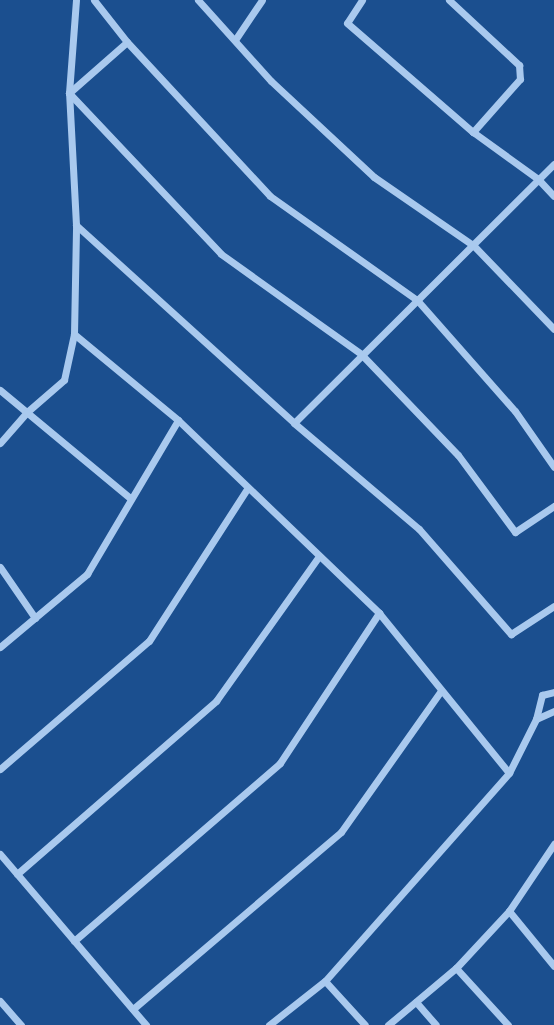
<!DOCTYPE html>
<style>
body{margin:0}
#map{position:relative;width:554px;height:1025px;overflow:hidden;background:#1b4f8f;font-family:"Titillium Web",sans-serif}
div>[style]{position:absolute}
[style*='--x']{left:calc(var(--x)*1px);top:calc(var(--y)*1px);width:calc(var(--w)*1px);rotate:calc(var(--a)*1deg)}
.minor>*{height:7px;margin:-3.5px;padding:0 3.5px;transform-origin:3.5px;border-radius:3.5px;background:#a9c9ee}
span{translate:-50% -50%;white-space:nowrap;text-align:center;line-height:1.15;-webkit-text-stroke:4px #1b4f8f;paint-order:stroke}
</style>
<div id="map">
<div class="minor">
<i style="--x:94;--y:0;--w:53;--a:51.8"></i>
<i style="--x:127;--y:42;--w:210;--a:47.1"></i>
<i style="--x:270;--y:196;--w:180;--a:35.3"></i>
<i style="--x:417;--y:300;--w:148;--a:48.6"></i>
<i style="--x:515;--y:411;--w:68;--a:55.1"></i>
<i style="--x:198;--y:0;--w:109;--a:48"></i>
<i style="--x:271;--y:81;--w:141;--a:43"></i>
<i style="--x:374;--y:177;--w:121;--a:34.6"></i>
<i style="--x:474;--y:246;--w:115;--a:46.1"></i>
<i style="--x:362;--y:0;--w:27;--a:123"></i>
<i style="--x:347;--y:23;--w:167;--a:40.9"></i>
<i style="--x:473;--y:132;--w:80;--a:35.9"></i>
<i style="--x:538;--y:179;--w:23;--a:47"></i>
<i style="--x:449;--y:0;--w:96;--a:42.9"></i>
<i style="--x:519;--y:65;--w:14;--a:86"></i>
<i style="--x:520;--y:79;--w:71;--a:131.6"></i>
<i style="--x:235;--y:40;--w:48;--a:-56"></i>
<i style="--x:69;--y:93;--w:221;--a:46.6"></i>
<i style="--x:221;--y:254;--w:172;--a:35.5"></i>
<i style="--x:361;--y:354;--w:140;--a:46.2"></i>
<i style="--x:458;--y:455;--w:96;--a:53.5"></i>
<i style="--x:515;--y:532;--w:47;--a:-33.7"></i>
<i style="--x:69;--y:93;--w:77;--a:-41.3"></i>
<i style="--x:76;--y:225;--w:294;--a:42.2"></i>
<i style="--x:294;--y:423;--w:164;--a:40.3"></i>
<i style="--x:419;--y:529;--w:140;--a:48.8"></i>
<i style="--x:511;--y:634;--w:51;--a:-33.1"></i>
<i style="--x:74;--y:334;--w:135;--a:39.6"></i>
<i style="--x:178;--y:420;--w:279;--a:43.8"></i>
<i style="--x:379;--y:613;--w:206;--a:50.9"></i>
<i style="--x:0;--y:390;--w:169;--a:39.7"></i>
<i style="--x:294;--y:423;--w:367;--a:-44.9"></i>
<i style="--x:0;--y:443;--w:41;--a:-48.9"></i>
<i style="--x:27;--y:412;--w:49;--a:-40.9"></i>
<i style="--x:64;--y:380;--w:47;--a:-77.7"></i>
<i style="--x:74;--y:334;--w:109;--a:-88.9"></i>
<i style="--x:76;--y:225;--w:132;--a:-93"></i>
<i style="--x:69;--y:93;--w:93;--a:-85.7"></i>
<i style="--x:0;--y:567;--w:62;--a:55.5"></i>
<i style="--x:0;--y:647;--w:114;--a:-40"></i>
<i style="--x:87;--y:574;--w:179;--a:-59.4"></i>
<i style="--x:536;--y:719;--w:20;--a:-24"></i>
<i style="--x:0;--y:769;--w:196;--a:-40.7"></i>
<i style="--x:149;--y:641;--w:181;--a:-57.2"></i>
<i style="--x:0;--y:854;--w:225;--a:49.5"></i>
<i style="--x:17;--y:874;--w:264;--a:-41"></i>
<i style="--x:216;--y:701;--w:178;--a:-54.6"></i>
<i style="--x:509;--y:911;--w:71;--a:50.7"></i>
<i style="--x:74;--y:941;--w:272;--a:-40.8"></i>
<i style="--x:280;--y:763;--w:180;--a:-56.6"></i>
<i style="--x:456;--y:968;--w:77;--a:47.6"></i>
<i style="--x:325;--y:981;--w:59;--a:47.7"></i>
<i style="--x:0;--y:1001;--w:32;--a:49"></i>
<i style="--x:416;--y:1002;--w:30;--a:49"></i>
<i style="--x:133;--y:1009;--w:273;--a:-40.4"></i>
<i style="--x:341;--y:832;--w:173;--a:-54.7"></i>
<i style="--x:269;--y:1025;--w:71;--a:-38.2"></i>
<i style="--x:325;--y:981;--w:278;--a:-48.5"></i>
<i style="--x:509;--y:773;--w:60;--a:-63.4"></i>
<i style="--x:536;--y:719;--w:25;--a:-76"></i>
<i style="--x:542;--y:695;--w:12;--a:-14"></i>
<i style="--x:388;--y:1025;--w:89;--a:-40"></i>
<i style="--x:456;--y:968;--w:78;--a:-47.1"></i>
<i style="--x:509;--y:911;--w:81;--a:-56.1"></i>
</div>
</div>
